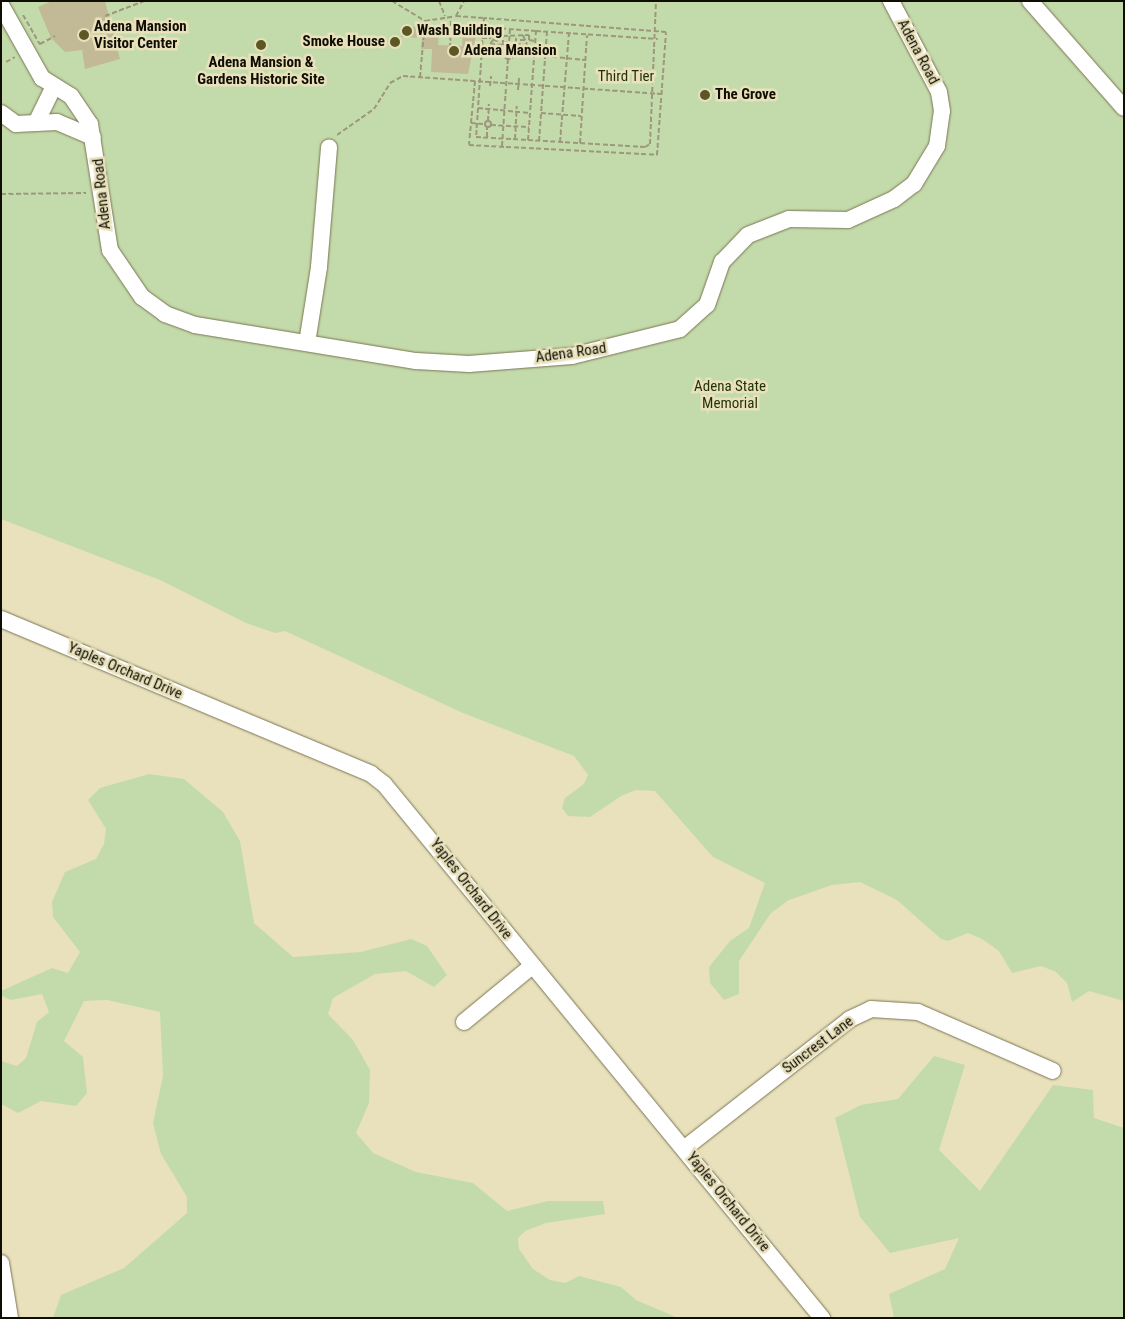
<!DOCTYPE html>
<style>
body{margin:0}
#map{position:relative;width:1125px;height:1319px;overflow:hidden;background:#e8e1bc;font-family:"Roboto Condensed",sans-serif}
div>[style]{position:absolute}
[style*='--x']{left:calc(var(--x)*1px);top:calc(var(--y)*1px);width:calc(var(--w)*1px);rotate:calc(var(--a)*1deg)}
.green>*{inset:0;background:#c3dbab}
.building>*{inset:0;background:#c2ba96;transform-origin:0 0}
.path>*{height:2px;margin-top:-1px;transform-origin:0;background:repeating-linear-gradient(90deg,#9d977c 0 5px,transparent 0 7.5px)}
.path>.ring{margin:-1px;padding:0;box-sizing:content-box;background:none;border:2px solid #9d977c;border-radius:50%}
.roads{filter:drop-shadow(0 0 1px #7c7553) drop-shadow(0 0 1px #7c7553)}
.minor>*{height:16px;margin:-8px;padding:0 8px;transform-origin:8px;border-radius:8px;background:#fff}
.dots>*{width:14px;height:14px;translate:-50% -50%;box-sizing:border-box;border:2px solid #e8e1bc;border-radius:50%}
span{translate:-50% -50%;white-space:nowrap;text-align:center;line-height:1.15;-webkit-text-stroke:5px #e8e1bc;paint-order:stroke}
.poi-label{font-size:15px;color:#100d03;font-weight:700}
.left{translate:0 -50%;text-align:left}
.right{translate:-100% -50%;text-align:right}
.street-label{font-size:15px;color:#100d03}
.park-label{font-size:15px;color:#1f3005}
.frame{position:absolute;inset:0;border:2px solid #100d03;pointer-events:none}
</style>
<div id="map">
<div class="green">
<i style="clip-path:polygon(1px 1px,1124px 1px,1124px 1001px,1089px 991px,1072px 1002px,1067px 983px,1056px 972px,1041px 966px,1012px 973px,999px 951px,982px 939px,968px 933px,948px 941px,941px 939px,897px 900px,860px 882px,832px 885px,789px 900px,771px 913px,739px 961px,739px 994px,724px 1000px,710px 983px,709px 967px,730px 941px,749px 928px,765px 883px,713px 857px,655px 791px,636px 790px,621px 796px,590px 817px,568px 816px,562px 808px,565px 798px,584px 784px,588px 775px,574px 756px,463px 713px,285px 631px,275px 633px,246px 623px,160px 580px,1px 519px)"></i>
<i style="clip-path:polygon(149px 774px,184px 779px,223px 812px,240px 841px,254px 923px,293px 957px,361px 952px,411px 939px,427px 946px,447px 975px,434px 987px,406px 971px,375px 974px,333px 998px,328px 1014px,353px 1040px,370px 1070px,369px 1103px,356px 1133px,373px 1153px,416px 1172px,473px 1183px,507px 1211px,548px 1201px,603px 1201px,605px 1214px,546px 1223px,525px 1231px,518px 1238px,519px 1249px,533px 1269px,550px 1280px,565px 1283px,579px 1276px,621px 1287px,636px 1300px,678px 1318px,53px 1318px,61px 1295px,124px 1268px,187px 1213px,187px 1197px,161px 1154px,153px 1123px,163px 1076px,160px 1012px,107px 1000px,84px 1001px,64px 1041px,83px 1057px,87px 1093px,76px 1106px,41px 1101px,18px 1113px,1px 1104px,1px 1061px,17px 1066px,26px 1058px,37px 1022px,49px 1012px,42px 994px,11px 1000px,2px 996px,1px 991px,52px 968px,68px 973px,80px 952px,53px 917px,52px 902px,65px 872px,96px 859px,104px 844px,106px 829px,88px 800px,100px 788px)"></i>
<i style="clip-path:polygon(934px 1056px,965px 1065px,939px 1150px,980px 1191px,1053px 1085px,1093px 1090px,1094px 1118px,1124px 1128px,1124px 1318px,894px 1318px,889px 1294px,945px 1269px,959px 1238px,890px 1253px,860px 1217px,835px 1118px,861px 1105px,898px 1099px)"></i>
</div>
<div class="building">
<i style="clip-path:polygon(52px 1px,105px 1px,120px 59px,85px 69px,82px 50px,65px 52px,51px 38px,38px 7px)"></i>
<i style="clip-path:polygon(402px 26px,440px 28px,438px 45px,462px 46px,463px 30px,477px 31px,468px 74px,431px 72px,432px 49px,421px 49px,422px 38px,401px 37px)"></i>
<i style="left:390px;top:37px;width:10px;height:10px;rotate:6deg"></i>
</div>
<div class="path">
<i style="--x:392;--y:1;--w:39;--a:31"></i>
<i style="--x:425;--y:21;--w:31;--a:-9"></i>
<i style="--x:456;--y:16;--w:17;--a:-62"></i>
<i style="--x:439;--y:1;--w:16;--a:68"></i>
<i style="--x:23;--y:15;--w:34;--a:60"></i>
<i style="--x:105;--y:16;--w:42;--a:-21"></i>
<i style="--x:456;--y:16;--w:28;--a:4"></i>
<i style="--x:484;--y:18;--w:119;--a:93.8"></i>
<i style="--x:476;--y:137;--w:52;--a:3.3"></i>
<i style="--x:528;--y:140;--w:109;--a:-85.8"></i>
<i style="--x:536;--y:31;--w:53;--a:-175.7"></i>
<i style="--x:536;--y:31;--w:122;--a:3.8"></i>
<i style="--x:497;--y:36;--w:5;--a:79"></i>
<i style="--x:498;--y:41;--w:4;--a:-166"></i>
<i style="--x:494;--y:40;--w:9;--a:-69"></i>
<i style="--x:482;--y:38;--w:9;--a:0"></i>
<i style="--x:491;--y:38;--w:6;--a:-90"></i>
<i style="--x:491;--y:32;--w:13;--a:18"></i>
<i style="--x:503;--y:36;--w:26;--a:-2"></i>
<i style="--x:529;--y:35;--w:5;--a:90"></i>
<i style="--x:529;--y:40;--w:6;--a:9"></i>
<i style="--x:494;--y:39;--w:6;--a:129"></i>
<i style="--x:490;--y:44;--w:13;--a:4"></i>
<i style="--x:503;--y:45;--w:8;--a:-90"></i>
<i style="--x:520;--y:40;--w:5;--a:0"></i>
<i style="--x:503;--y:42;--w:13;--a:4"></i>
<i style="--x:516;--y:43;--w:5;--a:-90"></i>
<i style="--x:516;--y:43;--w:13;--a:18"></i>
<i style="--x:528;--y:47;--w:13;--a:-113"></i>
<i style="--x:40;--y:44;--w:17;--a:-28"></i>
<i style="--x:450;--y:48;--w:32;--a:-88"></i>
<i class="ring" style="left:503.5px;top:49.5px;width:7px;height:7px"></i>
<i style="--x:482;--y:52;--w:52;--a:4.4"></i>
<i style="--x:545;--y:56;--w:40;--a:5.7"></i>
<i style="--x:6;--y:62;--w:10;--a:-29"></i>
<i style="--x:420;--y:77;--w:56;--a:-84.9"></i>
<i style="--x:475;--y:81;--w:64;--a:95.4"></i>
<i style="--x:469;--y:145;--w:188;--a:3"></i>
<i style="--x:657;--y:155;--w:123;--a:-85.8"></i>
<i style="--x:666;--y:32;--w:183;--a:-175.6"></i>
<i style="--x:490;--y:86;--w:10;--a:-84"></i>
<i style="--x:518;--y:90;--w:12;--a:-85"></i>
<i style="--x:478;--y:108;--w:52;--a:5.5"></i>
<i style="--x:541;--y:113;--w:40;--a:4.3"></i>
<i class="ring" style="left:485px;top:121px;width:4px;height:4px"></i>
<i style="--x:488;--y:121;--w:17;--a:-87"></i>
<i style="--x:471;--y:123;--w:12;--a:5"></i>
<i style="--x:491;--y:125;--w:38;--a:3"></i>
<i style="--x:337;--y:135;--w:45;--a:-35.1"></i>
<i style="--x:374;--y:109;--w:31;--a:-58"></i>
<i style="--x:390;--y:83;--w:15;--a:-28"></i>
<i style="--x:403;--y:76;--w:259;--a:4"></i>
<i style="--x:487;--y:137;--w:10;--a:-90"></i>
<i style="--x:515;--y:139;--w:33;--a:-87"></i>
<i style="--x:528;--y:140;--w:117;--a:3.4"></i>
<i style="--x:645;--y:147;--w:6;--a:-31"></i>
<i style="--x:650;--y:144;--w:143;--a:-87.6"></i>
<i style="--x:539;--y:141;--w:110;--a:-85.8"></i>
<i style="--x:560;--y:142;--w:109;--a:-85.3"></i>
<i style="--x:580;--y:143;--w:108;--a:-86.3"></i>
<i style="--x:502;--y:146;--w:117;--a:-86.1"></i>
<i style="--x:1;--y:194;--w:85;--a:-0.7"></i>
</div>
<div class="roads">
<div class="minor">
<i style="--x:1030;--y:1;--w:142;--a:48.7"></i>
<i style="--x:1;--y:5;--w:84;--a:60.7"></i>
<i style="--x:42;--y:78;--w:34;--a:32"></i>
<i style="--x:71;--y:96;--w:34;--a:56"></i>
<i style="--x:90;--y:124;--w:128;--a:81"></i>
<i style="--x:110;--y:250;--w:57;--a:55.8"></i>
<i style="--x:142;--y:297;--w:29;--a:36"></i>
<i style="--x:165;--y:314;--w:32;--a:20"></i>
<i style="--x:195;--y:325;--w:224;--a:9.3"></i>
<i style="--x:416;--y:361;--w:53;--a:3.2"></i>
<i style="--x:469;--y:364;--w:103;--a:-4.4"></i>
<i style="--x:572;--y:356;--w:111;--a:-14"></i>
<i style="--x:680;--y:329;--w:36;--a:-42"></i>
<i style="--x:707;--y:305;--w:46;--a:-70.8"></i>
<i style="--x:722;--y:262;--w:37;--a:-46"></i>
<i style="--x:748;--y:235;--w:44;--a:-21.3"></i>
<i style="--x:789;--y:219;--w:59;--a:1"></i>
<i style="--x:848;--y:220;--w:51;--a:-24.5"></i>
<i style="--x:894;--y:199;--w:25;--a:-37"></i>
<i style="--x:914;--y:184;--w:44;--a:-58.8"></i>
<i style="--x:937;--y:146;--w:35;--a:-82"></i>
<i style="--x:942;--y:111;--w:19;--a:-99"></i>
<i style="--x:939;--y:92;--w:103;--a:-117.8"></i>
<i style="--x:1;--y:113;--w:19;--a:36"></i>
<i style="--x:16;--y:124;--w:41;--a:-2.8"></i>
<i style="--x:57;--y:122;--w:39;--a:23"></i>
<i style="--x:36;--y:123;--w:39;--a:-64"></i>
<i style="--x:307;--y:343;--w:77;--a:-81"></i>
<i style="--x:319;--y:267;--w:120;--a:-85.2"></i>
<i style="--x:1;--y:619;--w:401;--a:22.7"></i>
<i style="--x:371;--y:774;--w:16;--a:38"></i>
<i style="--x:384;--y:784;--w:691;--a:50.64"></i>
<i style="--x:464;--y:1022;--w:88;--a:-39.5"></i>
<i style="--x:685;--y:1148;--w:209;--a:-38"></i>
<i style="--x:850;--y:1019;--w:23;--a:-25"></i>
<i style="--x:871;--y:1009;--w:47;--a:3.7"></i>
<i style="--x:918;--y:1012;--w:147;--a:23.6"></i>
<i style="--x:1;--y:1263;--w:56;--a:80.7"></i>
</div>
</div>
<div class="dots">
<i style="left:407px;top:31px;background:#5c5825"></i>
<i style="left:84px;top:35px;background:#5c5825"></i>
<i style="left:395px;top:42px;background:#5c5825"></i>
<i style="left:261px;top:45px;background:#5c5825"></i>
<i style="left:454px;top:51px;background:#5c5825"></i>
<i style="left:705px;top:95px;background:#5c5825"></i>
</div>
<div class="poi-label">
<span class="left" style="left:94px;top:35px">Adena Mansion<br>Visitor Center</span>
<span class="left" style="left:417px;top:31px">Wash Building</span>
<span class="right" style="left:385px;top:42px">Smoke House</span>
<span class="left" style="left:464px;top:51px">Adena Mansion</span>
<span style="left:261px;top:71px">Adena Mansion &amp;<br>Gardens Historic Site</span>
<span class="left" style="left:715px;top:95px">The Grove</span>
</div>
<div class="street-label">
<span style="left:918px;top:52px;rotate:62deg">Adena Road</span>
<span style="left:102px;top:194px;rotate:-96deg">Adena Road</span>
<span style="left:571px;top:353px;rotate:-8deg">Adena Road</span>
<span style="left:125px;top:671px;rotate:23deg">Yaples Orchard Drive</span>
<span style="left:471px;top:889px;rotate:52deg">Yaples Orchard Drive</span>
<span style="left:818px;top:1045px;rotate:-37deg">Suncrest Lane</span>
<span style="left:728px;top:1202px;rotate:51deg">Yaples Orchard Drive</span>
</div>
<div class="park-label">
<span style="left:626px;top:77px">Third Tier</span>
<span style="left:730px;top:395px">Adena State<br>Memorial</span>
</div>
<div class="frame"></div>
</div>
